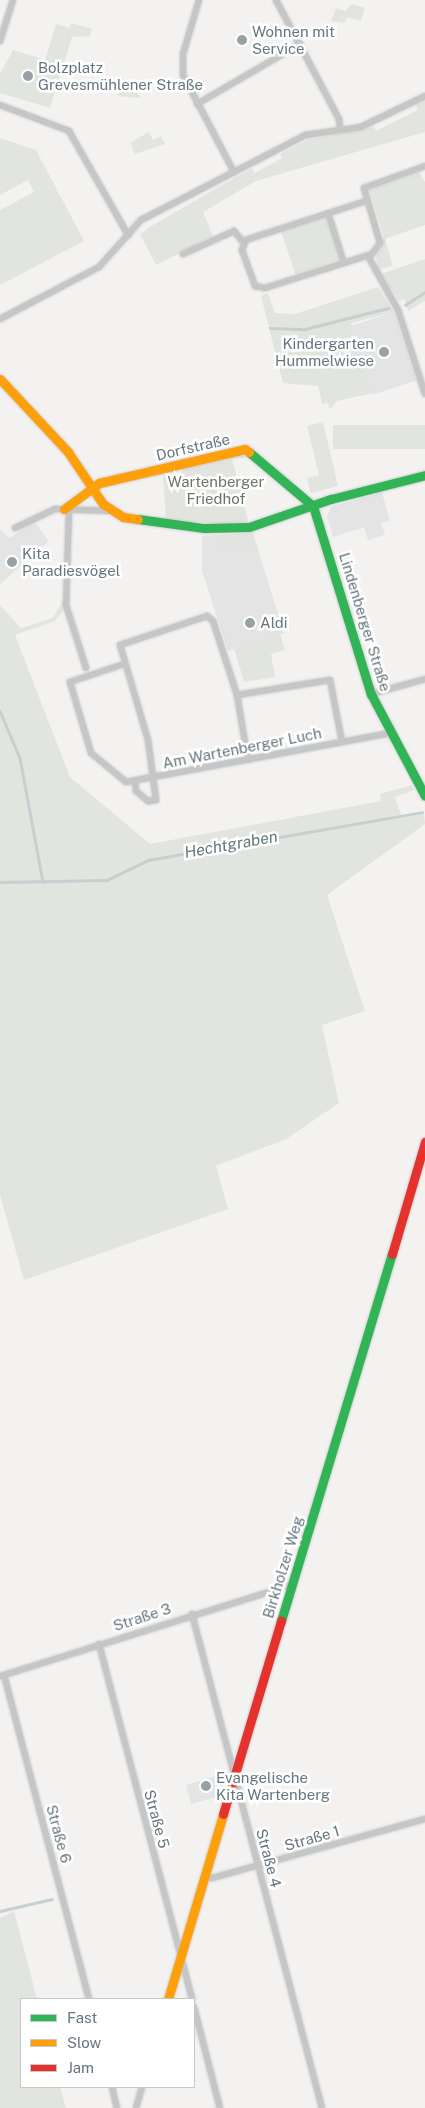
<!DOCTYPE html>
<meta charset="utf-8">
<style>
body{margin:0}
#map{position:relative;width:425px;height:2108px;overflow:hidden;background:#f3f2f1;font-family:"Public Sans",sans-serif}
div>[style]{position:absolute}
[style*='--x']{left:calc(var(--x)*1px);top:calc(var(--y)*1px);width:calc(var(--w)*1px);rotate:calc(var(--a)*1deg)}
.built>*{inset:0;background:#e3e4e3;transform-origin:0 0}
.green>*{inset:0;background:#e2e4df;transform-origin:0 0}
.stream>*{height:2.5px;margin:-1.25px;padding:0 1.25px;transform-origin:1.25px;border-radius:1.25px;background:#c7cfd1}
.roads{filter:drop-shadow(0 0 1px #cfcfcf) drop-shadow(0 0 1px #cfcfcf)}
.street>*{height:6px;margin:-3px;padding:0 3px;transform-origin:3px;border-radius:3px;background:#c5c6c6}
.fast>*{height:9px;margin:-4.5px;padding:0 4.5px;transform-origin:4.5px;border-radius:4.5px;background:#30b455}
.slow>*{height:9px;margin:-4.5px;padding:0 4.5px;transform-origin:4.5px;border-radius:4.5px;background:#ff9f0a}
.jam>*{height:9px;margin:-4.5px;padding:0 4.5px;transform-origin:4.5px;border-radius:4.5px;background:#e5322d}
.dots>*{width:14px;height:14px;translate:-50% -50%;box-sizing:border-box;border:2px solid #fff;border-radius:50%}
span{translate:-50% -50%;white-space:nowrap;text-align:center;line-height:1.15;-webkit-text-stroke:5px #fff;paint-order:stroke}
.poi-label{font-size:15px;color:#66757d}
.left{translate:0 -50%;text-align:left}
.right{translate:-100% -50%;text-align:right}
.street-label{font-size:15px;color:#66757d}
.park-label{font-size:15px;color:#697664}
.water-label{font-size:16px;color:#62777b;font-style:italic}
.legend{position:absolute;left:20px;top:1998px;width:175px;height:90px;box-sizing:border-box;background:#fff;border:1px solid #c2c8cb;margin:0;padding:6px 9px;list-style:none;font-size:15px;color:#66757d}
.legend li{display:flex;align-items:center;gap:10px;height:25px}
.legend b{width:25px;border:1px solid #c2c8cb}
</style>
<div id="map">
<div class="built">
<i style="left:394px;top:312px;width:72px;height:44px;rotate:72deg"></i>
<i style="clip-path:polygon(382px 492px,390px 521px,381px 523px,385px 535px,368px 540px,364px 527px,333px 537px,327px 516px,331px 507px)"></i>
<i style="clip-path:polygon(34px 521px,49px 541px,0 584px,0 530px,10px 538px)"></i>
<i style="clip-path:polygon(253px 533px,284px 633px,228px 651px,202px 571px,202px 536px)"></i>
<i style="clip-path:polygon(229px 1772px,224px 1795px,191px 1804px,186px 1785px)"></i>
</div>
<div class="green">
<i style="clip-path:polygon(352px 4px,365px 8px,361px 21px,348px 17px,344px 23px,331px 21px,336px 8px,345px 11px)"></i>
<i style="clip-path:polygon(71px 23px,92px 29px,90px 36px,72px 37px,50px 108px,0 93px,0 74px,13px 50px,45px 60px,56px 24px,69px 28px)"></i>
<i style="clip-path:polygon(131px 82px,140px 97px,141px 98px,118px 96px,122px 83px)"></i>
<i style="clip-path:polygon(425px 100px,425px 132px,256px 181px,203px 212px,213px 236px,156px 265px,140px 234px,153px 225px,252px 168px,255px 173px,282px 158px,280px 154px,307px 140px,374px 127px,376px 131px,418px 110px,416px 105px)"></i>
<i style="clip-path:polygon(149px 132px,153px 140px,161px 136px,165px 144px,135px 154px,130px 143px)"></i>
<i style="clip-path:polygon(0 138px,36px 150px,84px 241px,0 285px,0 210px,34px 192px,28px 180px,0 195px)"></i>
<i style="clip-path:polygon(419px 172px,425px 182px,425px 225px,385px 239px,393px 266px,379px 269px,376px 257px,384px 236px,369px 190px)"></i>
<i style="left:326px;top:217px;width:45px;height:47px;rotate:72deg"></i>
<i style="clip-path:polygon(425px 259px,425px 301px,408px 311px,404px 299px,399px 301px,381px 274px)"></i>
<i style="clip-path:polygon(378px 287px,394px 312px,351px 323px,374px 393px,337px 401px,330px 410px,328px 403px,322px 404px,318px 386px,283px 383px,261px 296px,268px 293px,275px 313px,295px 314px)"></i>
<i style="clip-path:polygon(323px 422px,338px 486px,311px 493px,307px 478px,319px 475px,307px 426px)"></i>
<i style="left:425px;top:425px;width:24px;height:92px;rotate:90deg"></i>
<i style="clip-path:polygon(241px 453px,250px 457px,232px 459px,248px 521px,242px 525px,166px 520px,163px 475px,98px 487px,172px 469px,177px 484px,185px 486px,189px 496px,180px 467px)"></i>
<i style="clip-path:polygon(253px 533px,258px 550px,250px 552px,220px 548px,216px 538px)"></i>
<i style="clip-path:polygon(63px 600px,64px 610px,55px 621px,15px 635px,70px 777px,150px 844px,381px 801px,380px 794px,412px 785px,414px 790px,395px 797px,402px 818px,424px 814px,425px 824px,327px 895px,365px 1011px,322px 1025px,339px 1103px,286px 1139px,216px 1166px,228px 1209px,24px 1280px,0 1195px,0 605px,21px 628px,53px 618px)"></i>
<i style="clip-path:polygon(280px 634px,285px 650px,271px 654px,275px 677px,244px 682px,234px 649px)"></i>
<i style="clip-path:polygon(14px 1911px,37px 1999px,21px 1999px,21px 2087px,60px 2087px,66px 2108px,0 2108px,0 1918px)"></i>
</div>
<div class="stream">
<i style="--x:405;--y:305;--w:24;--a:-33"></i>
<i style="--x:270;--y:328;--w:35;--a:2"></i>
<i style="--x:305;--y:329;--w:86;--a:-14.2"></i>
<i style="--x:0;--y:711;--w:51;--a:66.9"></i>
<i style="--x:20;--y:758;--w:126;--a:79.5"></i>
<i style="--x:0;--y:882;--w:107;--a:-1.1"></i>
<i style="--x:107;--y:880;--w:46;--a:-26"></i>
<i style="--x:148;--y:860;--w:278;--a:-9.9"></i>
<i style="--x:0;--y:1911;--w:53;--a:-13"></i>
</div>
<div class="roads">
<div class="street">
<i style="--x:199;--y:0;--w:56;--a:106.5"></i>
<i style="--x:183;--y:54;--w:21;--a:90"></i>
<i style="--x:183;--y:75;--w:110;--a:62.3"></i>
<i style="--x:276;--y:0;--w:135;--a:62.1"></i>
<i style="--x:339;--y:119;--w:10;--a:84"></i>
<i style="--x:0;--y:41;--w:43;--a:-72.4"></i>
<i style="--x:197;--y:104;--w:119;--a:-30.2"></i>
<i style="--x:0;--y:105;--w:74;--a:20.6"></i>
<i style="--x:69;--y:131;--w:120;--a:60.4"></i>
<i style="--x:366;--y:201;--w:126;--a:162"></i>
<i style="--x:246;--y:240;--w:11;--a:112"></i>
<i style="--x:242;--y:250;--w:38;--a:70"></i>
<i style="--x:255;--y:286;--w:10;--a:11"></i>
<i style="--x:265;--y:288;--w:112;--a:-17.6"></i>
<i style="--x:372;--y:254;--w:14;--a:-54"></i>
<i style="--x:380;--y:243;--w:57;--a:-106.2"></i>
<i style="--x:364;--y:188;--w:65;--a:-19.8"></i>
<i style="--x:328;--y:213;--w:52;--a:72.3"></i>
<i style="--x:183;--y:254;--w:56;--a:-24.3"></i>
<i style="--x:234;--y:231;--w:16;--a:50"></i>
<i style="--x:368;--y:256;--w:62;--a:60.9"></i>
<i style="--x:398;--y:310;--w:88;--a:72.2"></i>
<i style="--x:0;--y:319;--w:112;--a:-27.7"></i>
<i style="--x:99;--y:267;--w:63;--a:-48.2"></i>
<i style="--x:141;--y:220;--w:186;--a:-27.3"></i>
<i style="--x:306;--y:135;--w:56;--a:-8.3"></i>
<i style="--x:361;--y:127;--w:71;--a:-25.8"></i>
<i style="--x:69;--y:510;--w:95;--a:91.8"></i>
<i style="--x:66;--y:605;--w:66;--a:72.4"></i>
<i style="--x:15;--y:528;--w:44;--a:-25.4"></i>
<i style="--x:55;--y:509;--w:55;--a:2.1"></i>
<i style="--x:124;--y:664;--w:57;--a:161.6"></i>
<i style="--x:70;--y:682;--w:74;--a:73.5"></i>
<i style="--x:91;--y:753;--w:45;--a:39.6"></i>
<i style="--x:126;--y:782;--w:269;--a:-10.5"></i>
<i style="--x:371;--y:694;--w:56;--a:-15.5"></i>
<i style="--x:237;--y:695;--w:94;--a:-9.2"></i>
<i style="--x:330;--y:680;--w:63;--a:79"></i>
<i style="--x:135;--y:781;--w:10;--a:84"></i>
<i style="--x:136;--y:791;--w:16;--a:40"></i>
<i style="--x:148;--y:801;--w:8;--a:-7"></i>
<i style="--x:156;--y:800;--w:61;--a:-97.6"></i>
<i style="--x:148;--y:740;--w:99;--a:-106.4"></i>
<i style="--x:120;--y:645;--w:92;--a:-18.4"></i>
<i style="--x:207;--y:616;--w:8;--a:40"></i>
<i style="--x:213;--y:621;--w:78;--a:72"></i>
<i style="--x:237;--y:695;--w:66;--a:80.4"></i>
<i style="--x:192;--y:1614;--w:511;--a:75.26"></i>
<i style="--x:99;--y:1644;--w:367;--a:75.3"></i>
<i style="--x:4;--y:1675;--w:335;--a:75.3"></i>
<i style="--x:1;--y:1676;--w:305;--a:-17.4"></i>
<i style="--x:205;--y:1876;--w:7;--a:16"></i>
<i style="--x:212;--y:1878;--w:221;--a:-15.5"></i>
<i style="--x:194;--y:2007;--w:104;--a:75.6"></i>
<i style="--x:112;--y:2087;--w:22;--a:77"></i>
<i style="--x:136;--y:2108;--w:22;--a:-74"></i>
</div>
<div class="fast">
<i style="--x:249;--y:452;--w:84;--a:40.2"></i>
<i style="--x:313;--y:506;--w:197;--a:72.9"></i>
<i style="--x:371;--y:694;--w:115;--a:62.1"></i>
<i style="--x:138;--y:519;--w:67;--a:7.8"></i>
<i style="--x:204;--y:528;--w:45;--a:-1.3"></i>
<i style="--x:249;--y:527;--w:87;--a:-18.9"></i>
<i style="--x:331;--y:499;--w:97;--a:-14.3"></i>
<i style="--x:281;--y:1621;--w:383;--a:-73.2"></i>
</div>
<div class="slow">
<i style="--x:0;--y:379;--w:100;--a:47"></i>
<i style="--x:68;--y:452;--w:63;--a:56.1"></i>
<i style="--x:103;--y:504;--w:24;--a:33"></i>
<i style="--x:123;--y:517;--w:15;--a:8"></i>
<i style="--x:64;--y:509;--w:44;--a:-36.6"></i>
<i style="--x:99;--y:483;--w:150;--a:-13.1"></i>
<i style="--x:245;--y:449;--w:5;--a:37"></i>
<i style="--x:168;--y:1999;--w:193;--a:-73.4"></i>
</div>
<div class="jam">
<i style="--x:392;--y:1254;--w:117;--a:-73.6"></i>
<i style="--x:223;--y:1814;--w:202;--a:-73.3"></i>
</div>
</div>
<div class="dots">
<i style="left:242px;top:40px;background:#97a1a6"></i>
<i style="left:28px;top:76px;background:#97a1a6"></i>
<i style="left:384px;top:352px;background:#97a1a6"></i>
<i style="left:12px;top:562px;background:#97a1a6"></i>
<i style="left:250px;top:623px;background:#97a1a6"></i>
<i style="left:206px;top:1786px;background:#97a1a6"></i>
</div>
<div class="poi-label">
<span class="left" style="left:252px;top:40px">Wohnen mit<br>Service</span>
<span class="left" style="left:38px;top:76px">Bolzplatz<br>Grevesmühlener Straße</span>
<span class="right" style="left:374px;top:352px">Kindergarten<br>Hummelwiese</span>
<span class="left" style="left:22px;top:562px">Kita<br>Paradiesvögel</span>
<span class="left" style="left:260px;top:623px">Aldi</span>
<span class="left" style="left:216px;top:1786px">Evangelische<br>Kita Wartenberg</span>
</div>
<div class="street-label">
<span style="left:193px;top:447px;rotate:-13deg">Dorfstraße</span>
<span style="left:365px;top:622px;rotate:73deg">Lindenberger Straße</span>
<span style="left:242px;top:748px;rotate:-11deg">Am Wartenberger Luch</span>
<span style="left:283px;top:1567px;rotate:-73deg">Birkholzer Weg</span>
<span style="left:142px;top:1617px;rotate:-18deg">Straße 3</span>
<span style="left:157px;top:1819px;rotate:75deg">Straße 5</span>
<span style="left:59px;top:1834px;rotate:75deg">Straße 6</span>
<span style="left:312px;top:1838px;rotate:-16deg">Straße 1</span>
<span style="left:269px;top:1858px;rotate:75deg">Straße 4</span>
</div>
<div class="park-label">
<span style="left:216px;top:490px">Wartenberger<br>Friedhof</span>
</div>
<div class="water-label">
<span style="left:231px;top:845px;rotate:-10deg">Hechtgraben</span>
</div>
<ul class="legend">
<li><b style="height:6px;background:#30b455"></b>Fast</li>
<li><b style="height:6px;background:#ff9f0a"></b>Slow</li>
<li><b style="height:6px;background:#e5322d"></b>Jam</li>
</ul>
</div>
